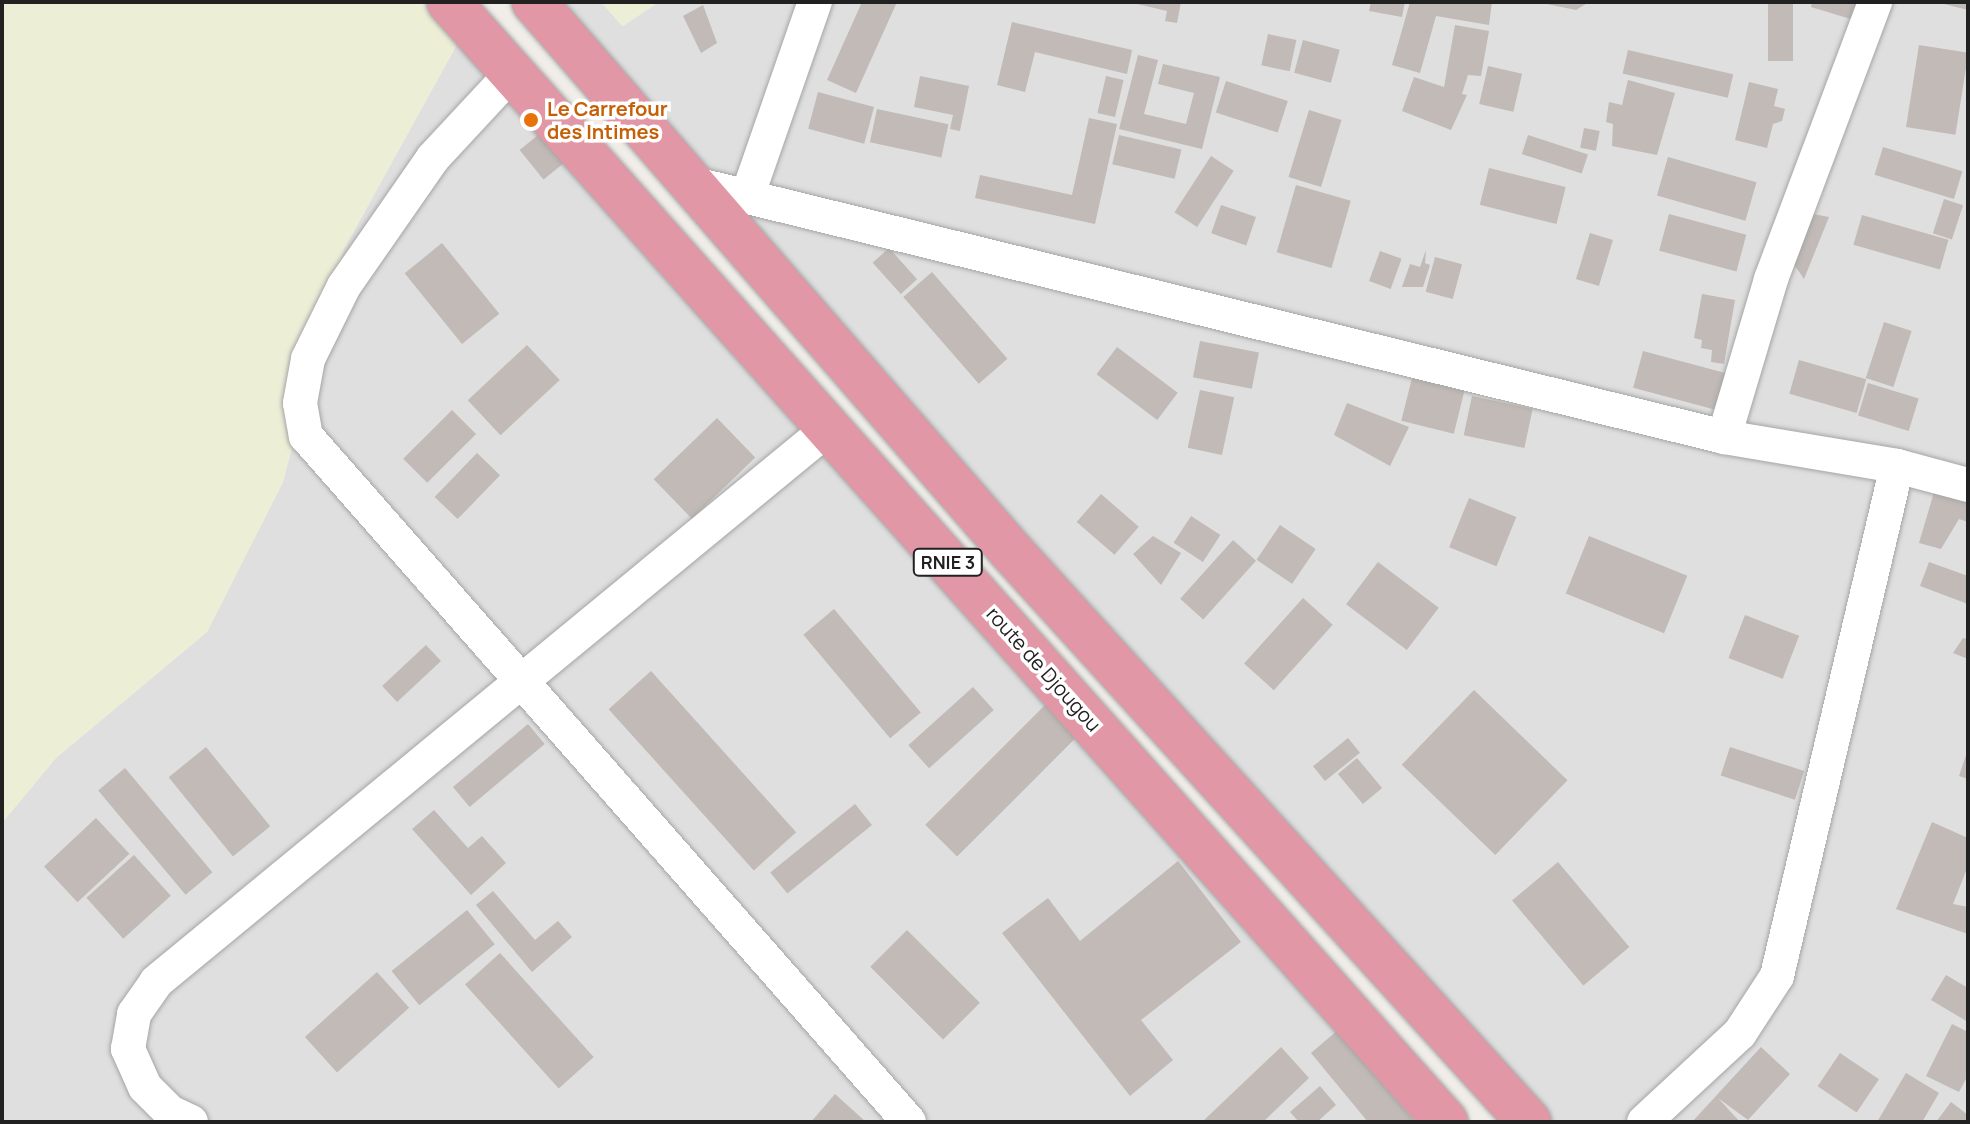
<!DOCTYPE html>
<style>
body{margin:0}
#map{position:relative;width:1970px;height:1124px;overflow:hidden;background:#f1eee9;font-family:Manrope,sans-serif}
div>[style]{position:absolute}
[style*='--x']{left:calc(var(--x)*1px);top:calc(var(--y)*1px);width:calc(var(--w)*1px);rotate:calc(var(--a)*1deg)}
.residential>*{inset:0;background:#dfdfdf}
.farmland>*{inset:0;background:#eceed6}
.building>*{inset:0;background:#c1bab6;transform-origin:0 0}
.roads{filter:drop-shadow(0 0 2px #a5a5a5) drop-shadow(0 0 2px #a5a5a5)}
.street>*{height:34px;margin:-17px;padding:0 17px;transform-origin:17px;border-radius:17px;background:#fff}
.highway>*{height:44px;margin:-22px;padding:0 22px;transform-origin:22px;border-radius:22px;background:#e297a6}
.dots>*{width:22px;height:22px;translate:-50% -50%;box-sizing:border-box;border:4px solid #fff;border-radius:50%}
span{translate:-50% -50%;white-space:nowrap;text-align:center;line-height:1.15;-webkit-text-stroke:7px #fff;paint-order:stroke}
.shield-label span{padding:2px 6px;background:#fff;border:2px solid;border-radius:6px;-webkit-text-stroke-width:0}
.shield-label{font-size:18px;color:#212121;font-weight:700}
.food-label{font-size:20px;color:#c56008;font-weight:700}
.left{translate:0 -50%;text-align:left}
.street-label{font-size:20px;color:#212121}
.frame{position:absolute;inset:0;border:4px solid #212121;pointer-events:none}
</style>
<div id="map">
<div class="residential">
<i style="clip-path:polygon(538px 2px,601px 2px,623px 26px,659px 2px,1968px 2px,1968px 1122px,1540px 1122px)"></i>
<i style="clip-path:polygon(465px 30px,1473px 1122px,2px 1122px,2px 823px,56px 758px,207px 632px,283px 482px,343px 251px)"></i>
</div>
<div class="farmland">
<i style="clip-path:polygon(2px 2px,419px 2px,465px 30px,343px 251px,283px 482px,207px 632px,56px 758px,2px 823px)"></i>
<i style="clip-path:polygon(601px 2px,659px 2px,622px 26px)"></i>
</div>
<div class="building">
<i style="clip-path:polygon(862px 2px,897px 2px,856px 93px,827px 80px)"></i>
<i style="clip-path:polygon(1181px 2px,1177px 23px,1165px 21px,1167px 11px,1133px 3px)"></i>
<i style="clip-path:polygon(1371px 2px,1405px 2px,1402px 17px,1369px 11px)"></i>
<i style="clip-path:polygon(1410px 2px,1492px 2px,1489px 25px,1436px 16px,1420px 73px,1392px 65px)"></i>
<i style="clip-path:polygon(1537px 2px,1589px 2px,1576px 10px)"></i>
<i style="left:1768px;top:2px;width:25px;height:59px"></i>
<i style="clip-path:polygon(1812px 2px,1859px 2px,1854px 20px,1811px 7px)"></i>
<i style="clip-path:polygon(1940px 2px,1968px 2px,1968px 10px,1940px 3px)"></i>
<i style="clip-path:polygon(703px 5px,717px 43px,701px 53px,683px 16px)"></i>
<i style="clip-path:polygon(1012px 22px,1132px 50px,1127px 74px,1035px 52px,1025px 92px,997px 85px)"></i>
<i style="clip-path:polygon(1455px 25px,1489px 31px,1481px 76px,1468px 75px,1462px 94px,1467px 95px,1451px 130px,1402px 111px,1414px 77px,1444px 87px)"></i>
<i style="left:1268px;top:34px;width:29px;height:32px;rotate:12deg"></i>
<i style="left:1303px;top:40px;width:38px;height:34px;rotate:15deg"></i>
<i style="left:1919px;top:45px;width:50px;height:83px;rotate:9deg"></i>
<i style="left:1628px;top:50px;width:108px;height:24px;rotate:13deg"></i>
<i style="clip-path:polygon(1138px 55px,1158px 60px,1144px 114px,1186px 124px,1194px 93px,1158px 84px,1163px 64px,1220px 77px,1202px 149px,1119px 129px)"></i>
<i style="left:1488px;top:66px;width:35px;height:39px;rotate:13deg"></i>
<i style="clip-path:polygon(920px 76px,969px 86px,960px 131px,950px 129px,953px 115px,914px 107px)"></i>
<i style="left:1106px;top:76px;width:18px;height:38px;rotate:13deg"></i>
<i style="clip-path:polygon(1628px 80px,1675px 93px,1657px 155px,1612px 146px,1613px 124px,1606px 122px,1609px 102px,1622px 105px)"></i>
<i style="left:1226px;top:81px;width:65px;height:33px;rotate:18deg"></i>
<i style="clip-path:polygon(1749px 82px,1778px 89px,1774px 106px,1785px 109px,1782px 121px,1773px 124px,1767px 148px,1735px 140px)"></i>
<i style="left:818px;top:92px;width:58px;height:38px;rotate:15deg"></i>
<i style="left:877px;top:109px;width:73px;height:34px;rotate:12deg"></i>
<i style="left:1309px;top:110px;width:34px;height:70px;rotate:17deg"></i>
<i style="clip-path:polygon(1089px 118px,1117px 124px,1095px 224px,975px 198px,980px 175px,1072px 195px)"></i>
<i style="left:553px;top:123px;width:38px;height:43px;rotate:51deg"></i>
<i style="left:1584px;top:128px;width:16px;height:20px;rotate:11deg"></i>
<i style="left:1119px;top:135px;width:64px;height:30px;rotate:13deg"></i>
<i style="left:1528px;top:135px;width:63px;height:20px;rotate:18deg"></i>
<i style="left:1883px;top:147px;width:83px;height:29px;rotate:17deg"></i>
<i style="left:1211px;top:156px;width:27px;height:67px;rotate:33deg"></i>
<i style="left:1668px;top:157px;width:92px;height:40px;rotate:16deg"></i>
<i style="left:1489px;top:168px;width:79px;height:38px;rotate:14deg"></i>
<i style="left:1296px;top:185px;width:57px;height:70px;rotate:16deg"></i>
<i style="left:1944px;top:199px;width:20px;height:36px;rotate:18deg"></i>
<i style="left:1221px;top:205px;width:37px;height:30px;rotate:19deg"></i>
<i style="clip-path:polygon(1808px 213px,1829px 217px,1804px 279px,1793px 263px)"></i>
<i style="left:1669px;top:214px;width:80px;height:38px;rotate:15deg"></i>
<i style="left:1862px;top:215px;width:90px;height:31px;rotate:16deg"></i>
<i style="left:1590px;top:233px;width:24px;height:48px;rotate:17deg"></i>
<i style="left:442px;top:243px;width:91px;height:48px;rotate:51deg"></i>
<i style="left:889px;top:248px;width:42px;height:22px;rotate:48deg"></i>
<i style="clip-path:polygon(1426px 250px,1425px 263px,1430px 265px,1423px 287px,1402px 287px,1410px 264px,1420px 267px)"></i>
<i style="left:1380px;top:251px;width:23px;height:32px;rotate:20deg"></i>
<i style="left:1435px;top:257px;width:28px;height:36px;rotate:15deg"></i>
<i style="left:932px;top:272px;width:115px;height:38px;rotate:49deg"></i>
<i style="clip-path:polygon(1702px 294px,1735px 300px,1724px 364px,1711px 362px,1712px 350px,1701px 348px,1702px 340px,1694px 338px)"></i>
<i style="left:1884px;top:322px;width:29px;height:59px;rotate:18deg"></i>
<i style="left:1200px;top:341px;width:60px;height:37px;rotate:11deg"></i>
<i style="left:527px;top:345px;width:48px;height:81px;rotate:47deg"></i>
<i style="left:1117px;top:347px;width:76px;height:34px;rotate:37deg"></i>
<i style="left:1643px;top:351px;width:89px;height:38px;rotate:15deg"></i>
<i style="left:1799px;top:360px;width:70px;height:35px;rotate:16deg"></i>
<i style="left:1412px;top:378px;width:54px;height:44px;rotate:14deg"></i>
<i style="left:1868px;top:383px;width:53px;height:34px;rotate:17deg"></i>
<i style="left:1200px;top:390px;width:35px;height:59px;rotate:12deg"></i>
<i style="left:1472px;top:396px;width:62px;height:40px;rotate:12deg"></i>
<i style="clip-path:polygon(1347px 403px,1409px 427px,1390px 466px,1334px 435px)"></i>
<i style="left:452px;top:410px;width:34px;height:69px;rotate:45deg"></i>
<i style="left:717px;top:418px;width:55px;height:88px;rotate:46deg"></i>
<i style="left:477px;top:453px;width:32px;height:61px;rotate:44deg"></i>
<i style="clip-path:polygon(1937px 482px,1968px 492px,1968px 522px,1959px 519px,1941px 549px,1919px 543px)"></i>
<i style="left:1101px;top:494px;width:50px;height:37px;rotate:41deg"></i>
<i style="left:1469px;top:498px;width:51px;height:53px;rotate:22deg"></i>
<i style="left:1191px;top:516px;width:35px;height:32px;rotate:33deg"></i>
<i style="left:1280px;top:525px;width:43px;height:42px;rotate:34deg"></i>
<i style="clip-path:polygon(1153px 536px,1181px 553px,1161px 585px,1133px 554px)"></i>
<i style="left:1589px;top:536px;width:106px;height:62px;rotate:22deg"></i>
<i style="left:1233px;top:540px;width:31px;height:79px;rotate:42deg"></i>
<i style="left:1378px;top:562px;width:76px;height:53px;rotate:37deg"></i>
<i style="clip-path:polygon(1929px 562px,1968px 576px,1968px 604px,1920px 586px)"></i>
<i style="left:1303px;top:598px;width:40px;height:88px;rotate:42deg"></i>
<i style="left:834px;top:609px;width:135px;height:40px;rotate:50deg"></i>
<i style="left:1745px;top:615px;width:58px;height:46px;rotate:21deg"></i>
<i style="clip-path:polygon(1963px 638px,1968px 639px,1968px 659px,1953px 653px)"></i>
<i style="left:426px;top:645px;width:22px;height:60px;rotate:47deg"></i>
<i style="left:651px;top:671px;width:217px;height:57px;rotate:48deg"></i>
<i style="left:973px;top:687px;width:31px;height:87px;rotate:48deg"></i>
<i style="left:1474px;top:690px;width:130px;height:104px;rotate:44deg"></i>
<i style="left:1049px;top:701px;width:45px;height:175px;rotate:45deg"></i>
<i style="left:528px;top:724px;width:26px;height:98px;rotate:50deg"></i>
<i style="left:1348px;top:738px;width:19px;height:45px;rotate:51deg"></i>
<i style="left:206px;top:747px;width:102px;height:48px;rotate:51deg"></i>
<i style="left:1730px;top:747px;width:78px;height:30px;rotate:18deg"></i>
<i style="clip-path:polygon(1968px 749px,1968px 779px,1959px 776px)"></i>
<i style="left:1357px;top:758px;width:39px;height:25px;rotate:50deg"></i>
<i style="left:125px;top:768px;width:136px;height:35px;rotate:50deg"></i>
<i style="left:855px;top:804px;width:27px;height:109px;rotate:51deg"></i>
<i style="clip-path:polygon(434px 810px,468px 848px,482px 836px,506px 863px,471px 895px,412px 829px)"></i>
<i style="left:96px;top:818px;width:49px;height:71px;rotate:47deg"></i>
<i style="clip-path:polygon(1932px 822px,1968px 838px,1968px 866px,1953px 904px,1968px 907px,1968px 934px,1896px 909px)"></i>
<i style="left:134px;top:855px;width:55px;height:64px;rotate:48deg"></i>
<i style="clip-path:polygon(1178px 861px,1241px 942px,1141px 1020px,1173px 1060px,1130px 1096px,1002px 933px,1048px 898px,1080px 941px)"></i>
<i style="left:1558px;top:862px;width:111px;height:60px;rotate:50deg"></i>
<i style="clip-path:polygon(493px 891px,535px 940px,558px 921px,572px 937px,532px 972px,476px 905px)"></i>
<i style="left:467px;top:910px;width:44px;height:97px;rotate:51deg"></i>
<i style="left:907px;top:930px;width:103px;height:52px;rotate:45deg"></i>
<i style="left:500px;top:953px;width:140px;height:47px;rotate:48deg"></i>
<i style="left:377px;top:972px;width:48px;height:97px;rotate:48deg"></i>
<i style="clip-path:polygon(1946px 975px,1968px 988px,1968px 1022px,1931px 1000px)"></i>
<i style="clip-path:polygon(1952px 1024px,1968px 1032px,1968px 1075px,1959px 1092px,1926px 1076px)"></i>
<i style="clip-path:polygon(1338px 1030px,1415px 1122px,1368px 1122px,1311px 1053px)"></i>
<i style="clip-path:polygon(1281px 1047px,1309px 1078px,1263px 1122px,1202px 1122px)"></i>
<i style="clip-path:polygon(1761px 1047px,1790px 1074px,1748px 1120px,1718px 1098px,1740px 1122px,1692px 1122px)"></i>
<i style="left:1840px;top:1053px;width:47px;height:40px;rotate:34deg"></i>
<i style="clip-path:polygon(1906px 1073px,1939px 1093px,1922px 1122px,1877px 1122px)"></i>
<i style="clip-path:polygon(1320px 1086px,1336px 1105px,1317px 1122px,1299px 1122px,1290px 1112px)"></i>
<i style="clip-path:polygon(835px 1094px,866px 1122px,811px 1122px)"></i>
<i style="clip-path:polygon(1951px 1102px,1968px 1115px,1968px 1122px,1936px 1122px)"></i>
</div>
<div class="roads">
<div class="street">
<i style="--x:512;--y:73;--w:116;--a:132.9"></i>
<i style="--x:433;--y:158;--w:156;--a:124.8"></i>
<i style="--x:344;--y:286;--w:81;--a:116.3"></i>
<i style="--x:308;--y:359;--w:45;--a:100.3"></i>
<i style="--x:300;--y:403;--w:34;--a:80"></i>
<i style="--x:306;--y:436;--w:913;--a:48.68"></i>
<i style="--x:691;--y:183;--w:1064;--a:13.81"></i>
<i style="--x:1724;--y:437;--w:175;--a:9.5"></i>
<i style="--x:1897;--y:466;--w:73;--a:15"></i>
<i style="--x:748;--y:194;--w:203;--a:-70.8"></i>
<i style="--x:1724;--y:437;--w:165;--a:-73.4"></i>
<i style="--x:1771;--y:279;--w:296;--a:-69.4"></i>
<i style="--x:191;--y:1122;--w:23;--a:-155"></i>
<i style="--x:170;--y:1112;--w:35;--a:-135"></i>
<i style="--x:145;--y:1087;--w:42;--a:-114.1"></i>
<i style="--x:128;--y:1049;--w:36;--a:-80"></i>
<i style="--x:134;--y:1014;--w:39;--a:-55"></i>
<i style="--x:156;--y:982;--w:872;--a:-39.46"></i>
<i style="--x:1644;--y:1122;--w:131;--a:-42.8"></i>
<i style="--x:1740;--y:1033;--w:68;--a:-57"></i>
<i style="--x:1777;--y:976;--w:524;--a:-76.76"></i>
</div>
<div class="highway">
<i style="--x:449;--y:2;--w:1499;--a:48.33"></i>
<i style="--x:534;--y:2;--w:726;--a:49.02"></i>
<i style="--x:1010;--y:550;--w:772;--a:47.78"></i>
</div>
</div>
<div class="dots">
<i style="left:531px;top:120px;background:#e8710a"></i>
</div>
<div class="shield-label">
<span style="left:948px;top:562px">RNIE 3</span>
</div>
<div class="food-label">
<span class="left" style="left:547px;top:120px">Le Carrefour<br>des Intimes</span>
</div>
<div class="street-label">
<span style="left:1044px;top:669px;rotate:48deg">route de Djougou</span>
</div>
<div class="frame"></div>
</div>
